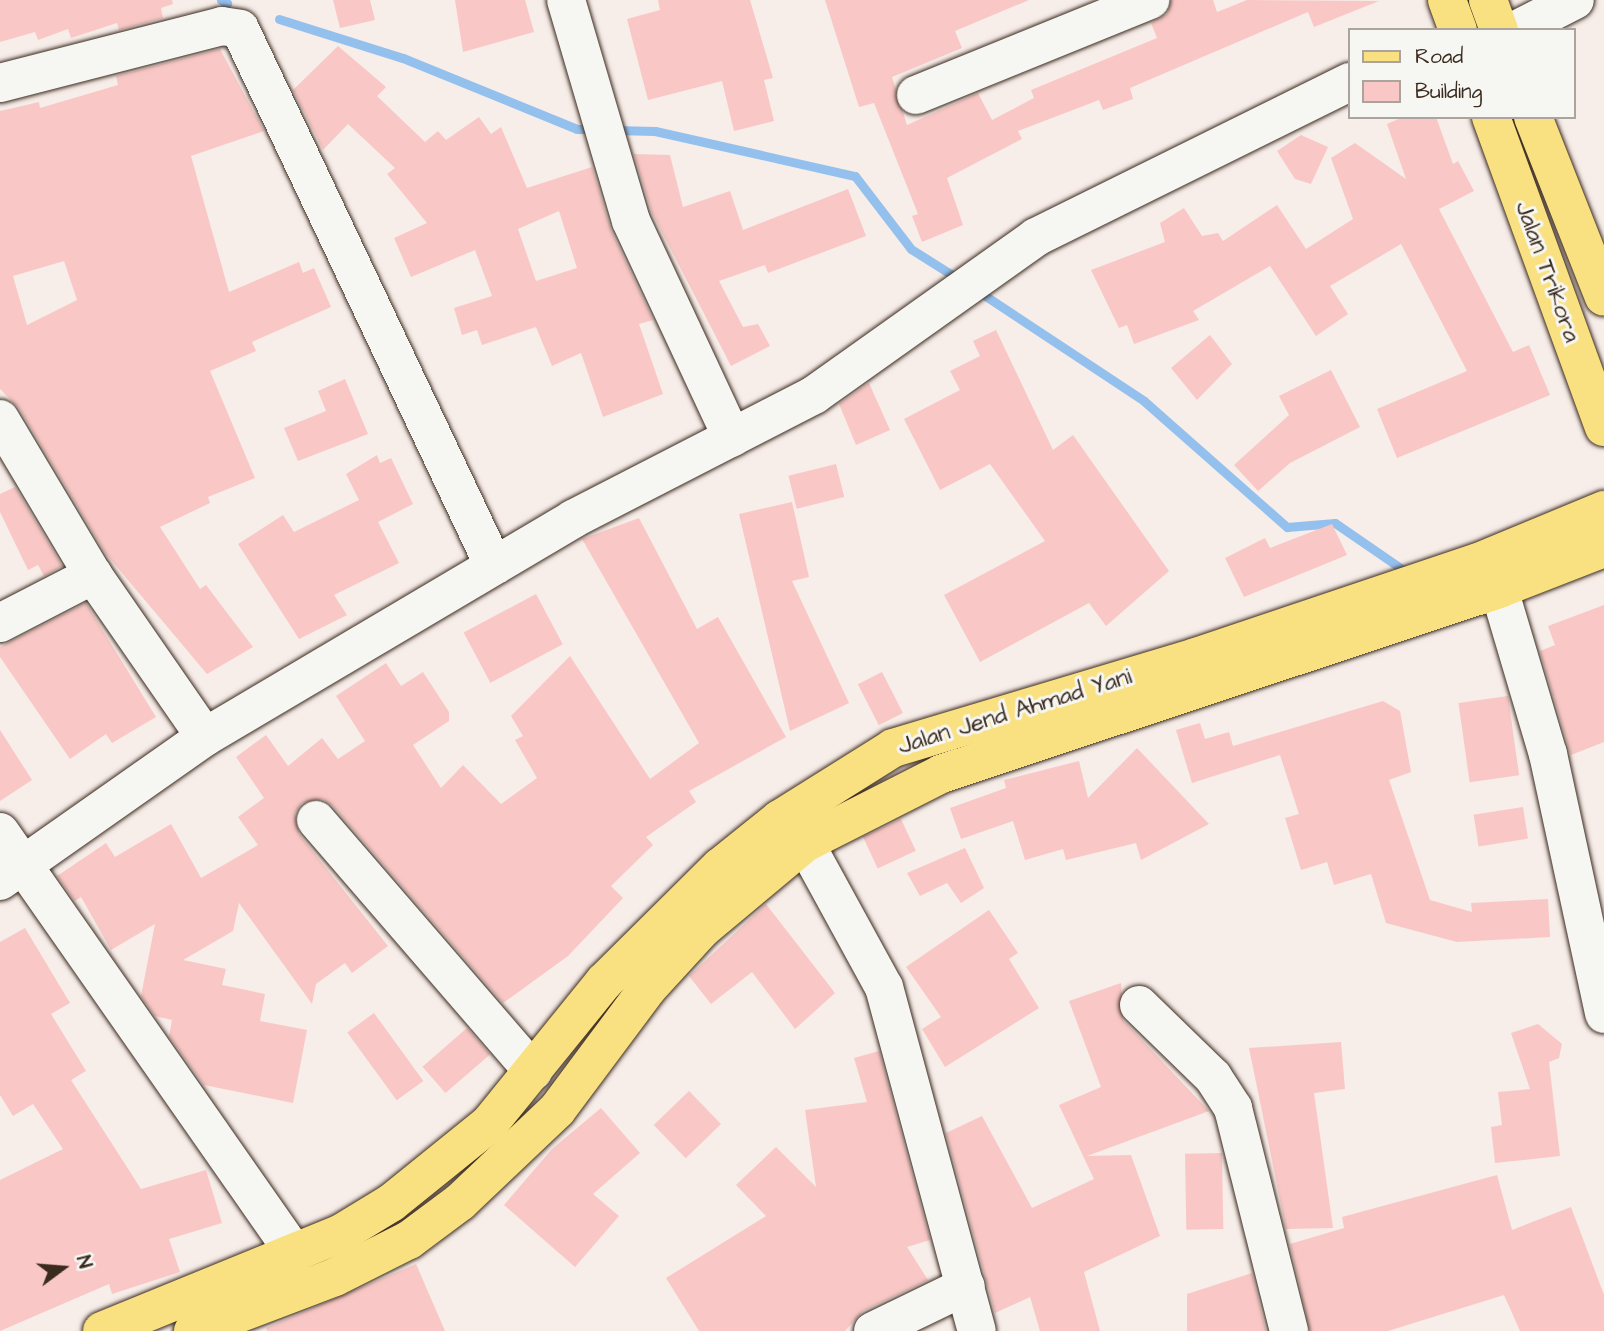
<!DOCTYPE html>
<style>
body{margin:0}
#map{position:relative;width:1604px;height:1331px;overflow:hidden;background:#f7ede9;font-family:"Architects Daughter",sans-serif}
div>[style]{position:absolute}
[style*='--x']{left:calc(var(--x)*1px);top:calc(var(--y)*1px);width:calc(var(--w)*1px);rotate:calc(var(--a)*1deg)}
.stream>*{height:9px;margin:-4.5px;padding:0 4.5px;transform-origin:4.5px;border-radius:4.5px;background:#94c0ed}
.building>*{inset:0;background:#f9c8c6;transform-origin:0 0}
.roads{filter:drop-shadow(0 0 2px #3b2a1e) drop-shadow(0 0 2px #3b2a1e)}
.minor>*{height:38px;margin:-19px;padding:0 19px;transform-origin:19px;border-radius:19px;background:#f6f6f2}
.major>*{height:38px;margin:-19px;padding:0 19px;transform-origin:19px;border-radius:19px;background:#f9e181}
span{translate:-50% -50%;white-space:nowrap;text-align:center;line-height:1.15;-webkit-text-stroke:6px #f6f6f2;paint-order:stroke}
.street-label{font-size:24px;color:#3b2a1e}
.legend{position:absolute;left:1348px;top:28px;width:228px;height:91px;box-sizing:border-box;background:#f6f6f2;border:2px solid #aba49d;margin:0;padding:9px 12px;list-style:none;font-size:21px;color:#3b2a1e}
.legend li{display:flex;align-items:center;gap:14px;height:35px}
.legend b{width:35px;border:2px solid #aba49d}
.north{position:absolute;left:28px;top:1233px;width:70px;height:70px;-webkit-text-stroke:5px #f6f6f2;paint-order:stroke;rotate:74deg;font-size:19px;font-weight:700;line-height:28px;text-align:center;color:#3b2a1e}
.north::after{content:'';display:block;margin:auto;width:24px;height:32px;background:#3b2a1e;clip-path:polygon(50% 0,100% 100%,50% 72%,0 100%)}
</style>
<div id="map">
<div class="stream">
<i style="--x:221;--y:0;--w:7;--a:27"></i>
<i style="--x:279;--y:19;--w:130;--a:17.5"></i>
<i style="--x:403;--y:58;--w:188;--a:22.2"></i>
<i style="--x:577;--y:129;--w:16;--a:0"></i>
<i style="--x:614;--y:130;--w:41;--a:1.4"></i>
<i style="--x:655;--y:131;--w:205;--a:12.7"></i>
<i style="--x:855;--y:176;--w:92;--a:52.5"></i>
<i style="--x:911;--y:249;--w:58;--a:32.3"></i>
<i style="--x:978;--y:291;--w:199;--a:33.5"></i>
<i style="--x:1144;--y:401;--w:191;--a:41.4"></i>
<i style="--x:1287;--y:527;--w:48;--a:-4.8"></i>
<i style="--x:1335;--y:523;--w:81;--a:34.5"></i>
</div>
<div class="building">
<i style="clip-path:polygon(0 0,172px 0,173px 4px,161px 8px,163px 18px,119px 30px,117px 23px,71px 38px,68px 29px,38px 40px,35px 32px,0 42px)"></i>
<i style="clip-path:polygon(333px 0,370px 0,375px 20px,340px 28px)"></i>
<i style="clip-path:polygon(455px 0,525px 0,534px 32px,463px 52px)"></i>
<i style="clip-path:polygon(658px 0,750px 0,773px 78px,764px 80px,774px 121px,734px 131px,722px 81px,648px 100px,627px 19px,660px 10px)"></i>
<i style="clip-path:polygon(825px 0,1029px 0,955px 31px,962px 48px,892px 77px,907px 125px,978px 93px,992px 120px,1034px 98px,1031px 90px,1157px 38px,1151px 23px,1167px 14px,1171px 0,1213px 0,1217px 12px,1247px 0,1379px 1px,1314px 27px,1308px 12px,1130px 88px,1133px 99px,1103px 110px,1099px 100px,1018px 131px,1022px 139px,947px 178px,963px 225px,922px 242px,912px 216px,918px 214px,874px 103px,859px 107px)"></i>
<i style="clip-path:polygon(evenodd,338px 46px,386px 87px,377px 96px,425px 142px,438px 131px,446px 140px,479px 117px,491px 134px,501px 127px,527px 188px,592px 167px,611px 230px,653px 320px,639px 324px,663px 394px,603px 417px,581px 353px,552px 366px,536px 327px,482px 345px,477px 330px,462px 335px,454px 308px,492px 296px,475px 250px,411px 277px,394px 238px,427px 223px,387px 174px,395px 168px,348px 124px,323px 150px,293px 90px,338px 46px,559px 211px,577px 268px,536px 281px,518px 229px,559px 211px)"></i>
<i style="clip-path:polygon(evenodd,220px 49px,264px 131px,191px 156px,229px 292px,299px 262px,303px 273px,314px 268px,331px 307px,252px 342px,256px 351px,210px 371px,255px 478px,208px 497px,210px 503px,160px 527px,200px 589px,206px 585px,253px 647px,207px 674px,106px 554px,19px 408px,0 389px,0 111px,39px 102px,40px 108px,118px 85px,116px 76px,220px 49px,64px 261px,77px 300px,27px 325px,13px 276px,64px 261px)"></i>
<i style="clip-path:polygon(1403px 117px,1436px 117px,1453px 164px,1458px 161px,1474px 191px,1439px 209px,1513px 352px,1529px 345px,1550px 395px,1397px 458px,1377px 409px,1467px 371px,1401px 244px,1330px 286px,1348px 314px,1316px 336px,1270px 266px,1193px 311px,1199px 320px,1134px 344px,1127px 325px,1119px 328px,1091px 270px,1165px 242px,1160px 223px,1184px 208px,1202px 236px,1218px 233px,1223px 241px,1277px 205px,1306px 249px,1353px 219px,1331px 158px,1355px 143px,1406px 179px,1387px 124px)"></i>
<i style="clip-path:polygon(1301px 135px,1328px 147px,1311px 184px,1295px 179px,1277px 151px)"></i>
<i style="clip-path:polygon(634px 154px,670px 155px,683px 207px,730px 191px,743px 230px,848px 189px,866px 236px,768px 273px,765px 265px,719px 281px,743px 327px,758px 324px,770px 346px,731px 366px,652px 213px)"></i>
<i style="clip-path:polygon(996px 330px,1053px 450px,1073px 435px,1169px 571px,1106px 626px,1089px 603px,980px 662px,944px 595px,1045px 541px,990px 464px,940px 490px,904px 419px,960px 390px,950px 371px,980px 356px,973px 341px)"></i>
<i style="clip-path:polygon(1210px 335px,1232px 364px,1197px 400px,1171px 368px)"></i>
<i style="clip-path:polygon(1331px 370px,1360px 427px,1290px 463px,1258px 491px,1234px 465px,1289px 415px,1279px 396px)"></i>
<i style="clip-path:polygon(345px 379px,368px 434px,298px 461px,284px 428px,326px 411px,318px 391px)"></i>
<i style="clip-path:polygon(869px 383px,890px 430px,856px 445px,839px 404px)"></i>
<i style="clip-path:polygon(377px 455px,380px 463px,391px 458px,413px 504px,378px 522px,399px 563px,334px 595px,347px 615px,299px 639px,238px 544px,283px 515px,294px 532px,359px 500px,346px 474px)"></i>
<i style="left:836px;top:464px;width:34px;height:49px;rotate:76deg"></i>
<i style="clip-path:polygon(15px 487px,62px 566px,44px 576px,38px 565px,28px 570px,0 512px,0 494px)"></i>
<i style="clip-path:polygon(792px 502px,809px 577px,792px 581px,849px 703px,790px 731px,739px 514px)"></i>
<i style="clip-path:polygon(639px 518px,697px 629px,718px 617px,786px 737px,689px 791px,696px 802px,646px 837px,653px 845px,611px 886px,623px 898px,568px 956px,503px 1003px,333px 806px,323px 799px,302px 803px,295px 813px,299px 834px,388px 946px,352px 973px,345px 963px,316px 984px,312px 1004px,239px 903px,233px 931px,183px 960px,226px 969px,222px 985px,265px 994px,260px 1021px,307px 1030px,293px 1103px,204px 1085px,169px 1036px,172px 1020px,155px 1016px,141px 996px,155px 924px,111px 950px,81px 897px,75px 901px,57px 876px,106px 843px,115px 857px,171px 824px,201px 878px,258px 845px,238px 817px,264px 798px,236px 757px,266px 735px,288px 766px,322px 738px,338px 759px,365px 741px,336px 696px,386px 663px,401px 686px,423px 672px,449px 712px,449px 721px,413px 745px,441px 788px,463px 765px,501px 804px,537px 778px,515px 740px,523px 736px,511px 716px,570px 656px,650px 779px,699px 743px,582px 539px)"></i>
<i style="clip-path:polygon(1332px 524px,1347px 555px,1244px 597px,1225px 558px,1265px 538px,1270px 548px)"></i>
<i style="left:536px;top:594px;width:57px;height:82px;rotate:62deg"></i>
<i style="clip-path:polygon(86px 603px,156px 717px,112px 743px,106px 734px,70px 759px,0 657px,0 647px)"></i>
<i style="clip-path:polygon(1604px 605px,1604px 742px,1571px 755px,1540px 651px,1555px 645px,1548px 626px)"></i>
<i style="left:882px;top:672px;width:46px;height:27px;rotate:63deg"></i>
<i style="left:1508px;top:696px;width:80px;height:50px;rotate:82deg"></i>
<i style="clip-path:polygon(1383px 701px,1400px 711px,1411px 772px,1389px 780px,1430px 900px,1472px 912px,1471px 903px,1548px 899px,1550px 937px,1457px 942px,1386px 923px,1371px 874px,1334px 885px,1327px 862px,1301px 870px,1285px 818px,1299px 814px,1280px 755px,1192px 783px,1176px 730px,1200px 723px,1205px 739px,1229px 732px,1233px 746px)"></i>
<i style="clip-path:polygon(0 730px,32px 780px,0 801px)"></i>
<i style="clip-path:polygon(1137px 748px,1209px 824px,1141px 860px,1136px 843px,1066px 860px,1063px 849px,1025px 860px,1013px 821px,961px 839px,950px 808px,1006px 788px,1004px 780px,1079px 761px,1088px 798px)"></i>
<i style="left:1523px;top:807px;width:32px;height:50px;rotate:81deg"></i>
<i style="left:901px;top:819px;width:35px;height:42px;rotate:65deg"></i>
<i style="clip-path:polygon(965px 848px,984px 888px,961px 903px,947px 883px,920px 896px,907px 873px)"></i>
<i style="clip-path:polygon(766px 904px,835px 993px,795px 1029px,752px 972px,711px 1004px,689px 976px)"></i>
<i style="clip-path:polygon(989px 910px,1018px 953px,1009px 959px,1039px 1008px,945px 1067px,922px 1029px,941px 1017px,906px 967px)"></i>
<i style="clip-path:polygon(25px 928px,70px 1003px,51px 1014px,86px 1071px,71px 1080px,141px 1189px,206px 1170px,222px 1223px,169px 1239px,180px 1272px,112px 1294px,109px 1284px,0 1331px,0 1180px,63px 1149px,33px 1104px,13px 1116px,0 1095px,0 942px)"></i>
<i style="clip-path:polygon(1121px 983px,1123px 1020px,1209px 1111px,1087px 1156px,1131px 1155px,1160px 1236px,1084px 1272px,1100px 1331px,1040px 1331px,1030px 1297px,995px 1313px,946px 1133px,982px 1116px,1032px 1208px,1094px 1179px,1059px 1105px,1101px 1087px,1069px 1001px)"></i>
<i style="left:374px;top:1013px;width:84px;height:33px;rotate:54deg"></i>
<i style="clip-path:polygon(1538px 1024px,1562px 1044px,1559px 1058px,1549px 1062px,1560px 1156px,1495px 1163px,1491px 1127px,1502px 1125px,1498px 1092px,1530px 1089px,1511px 1033px)"></i>
<i style="left:467px;top:1028px;width:35px;height:59px;rotate:49deg"></i>
<i style="clip-path:polygon(1341px 1042px,1345px 1089px,1314px 1093px,1333px 1228px,1286px 1229px,1249px 1048px)"></i>
<i style="clip-path:polygon(879px 1051px,930px 1240px,907px 1247px,928px 1280px,863px 1311px,845px 1331px,699px 1331px,666px 1278px,766px 1216px,736px 1185px,776px 1147px,816px 1187px,805px 1110px,867px 1102px,854px 1058px)"></i>
<i style="left:689px;top:1091px;width:46px;height:49px;rotate:46deg"></i>
<i style="clip-path:polygon(601px 1108px,640px 1153px,593px 1194px,619px 1216px,575px 1267px,504px 1205px,552px 1149px)"></i>
<i style="left:1222px;top:1153px;width:76px;height:37px;rotate:89deg"></i>
<i style="clip-path:polygon(1497px 1175px,1512px 1230px,1571px 1207px,1604px 1295px,1604px 1331px,1520px 1331px,1504px 1295px,1388px 1331px,1310px 1331px,1290px 1244px,1344px 1228px,1342px 1217px)"></i>
<i style="clip-path:polygon(416px 1264px,445px 1331px,267px 1331px,266px 1328px)"></i>
<i style="clip-path:polygon(1252px 1273px,1266px 1331px,1187px 1331px,1187px 1294px)"></i>
</div>
<div class="roads">
<div class="minor">
<i style="--x:566;--y:0;--w:230;--a:73.6"></i>
<i style="--x:631;--y:221;--w:239;--a:65"></i>
<i style="--x:1516;--y:30;--w:66;--a:-27"></i>
<i style="--x:0;--y:83;--w:229;--a:-14.4"></i>
<i style="--x:222;--y:26;--w:18;--a:9"></i>
<i style="--x:240;--y:29;--w:594;--a:64.69"></i>
<i style="--x:916;--y:95;--w:253;--a:-22.1"></i>
<i style="--x:0;--y:419;--w:182;--a:59.2"></i>
<i style="--x:93;--y:575;--w:197;--a:55.3"></i>
<i style="--x:1499;--y:589;--w:172;--a:73.5"></i>
<i style="--x:1548;--y:754;--w:266;--a:77.8"></i>
<i style="--x:0;--y:623;--w:105;--a:-27.3"></i>
<i style="--x:316;--y:820;--w:332;--a:49.2"></i>
<i style="--x:0;--y:832;--w:515;--a:55.04"></i>
<i style="--x:805;--y:843;--w:164;--a:61.3"></i>
<i style="--x:884;--y:987;--w:356;--a:74.9"></i>
<i style="--x:0;--y:881;--w:251;--a:-35.1"></i>
<i style="--x:205;--y:737;--w:428;--a:-30.6"></i>
<i style="--x:573;--y:519;--w:271;--a:-27.2"></i>
<i style="--x:814;--y:395;--w:272;--a:-35.4"></i>
<i style="--x:1036;--y:237;--w:350;--a:-26.3"></i>
<i style="--x:1139;--y:1005;--w:103;--a:44.2"></i>
<i style="--x:1213;--y:1077;--w:37;--a:57"></i>
<i style="--x:1233;--y:1108;--w:230;--a:75.9"></i>
<i style="--x:873;--y:1331;--w:103;--a:-25.8"></i>
</div>
<div class="major">
<i style="--x:1447;--y:0;--w:32;--a:70"></i>
<i style="--x:1488;--y:0;--w:32;--a:70"></i>
<i style="--x:1491;--y:117;--w:330;--a:70"></i>
<i style="--x:1533;--y:117;--w:193;--a:68.5"></i>
<i style="--x:102;--y:1331;--w:257;--a:-22.2"></i>
<i style="--x:340;--y:1234;--w:60;--a:-31.3"></i>
<i style="--x:391;--y:1203;--w:126;--a:-38.9"></i>
<i style="--x:489;--y:1124;--w:183;--a:-51"></i>
<i style="--x:604;--y:982;--w:163;--a:-44.8"></i>
<i style="--x:720;--y:867;--w:77;--a:-38.7"></i>
<i style="--x:780;--y:819;--w:133;--a:-32.1"></i>
<i style="--x:893;--y:748;--w:316;--a:-16.7"></i>
<i style="--x:1196;--y:657;--w:295;--a:-18.6"></i>
<i style="--x:1476;--y:563;--w:139;--a:-22.5"></i>
<i style="--x:193;--y:1331;--w:152;--a:-20.8"></i>
<i style="--x:335;--y:1277;--w:83;--a:-26.6"></i>
<i style="--x:409;--y:1240;--w:64;--a:-36.7"></i>
<i style="--x:460;--y:1202;--w:134;--a:-43.5"></i>
<i style="--x:557;--y:1110;--w:152;--a:-53.3"></i>
<i style="--x:648;--y:988;--w:80;--a:-47.5"></i>
<i style="--x:702;--y:929;--w:134;--a:-39.9"></i>
<i style="--x:805;--y:843;--w:153;--a:-26.9"></i>
<i style="--x:941;--y:774;--w:588;--a:-18.34"></i>
<i style="--x:1499;--y:589;--w:113;--a:-21.3"></i>
</div>
</div>
<div class="street-label">
<span style="left:1547px;top:272px;rotate:70deg">Jalan Trikora</span>
<span style="left:1015px;top:712px;rotate:-17deg">Jalan Jend Ahmad Yani</span>
</div>
<ul class="legend">
<li><b style="height:9px;background:#f9e181"></b>Road</li>
<li><b style="height:19px;background:#f9c8c6"></b>Building</li>
</ul>
<div class="north">N</div>
</div>
